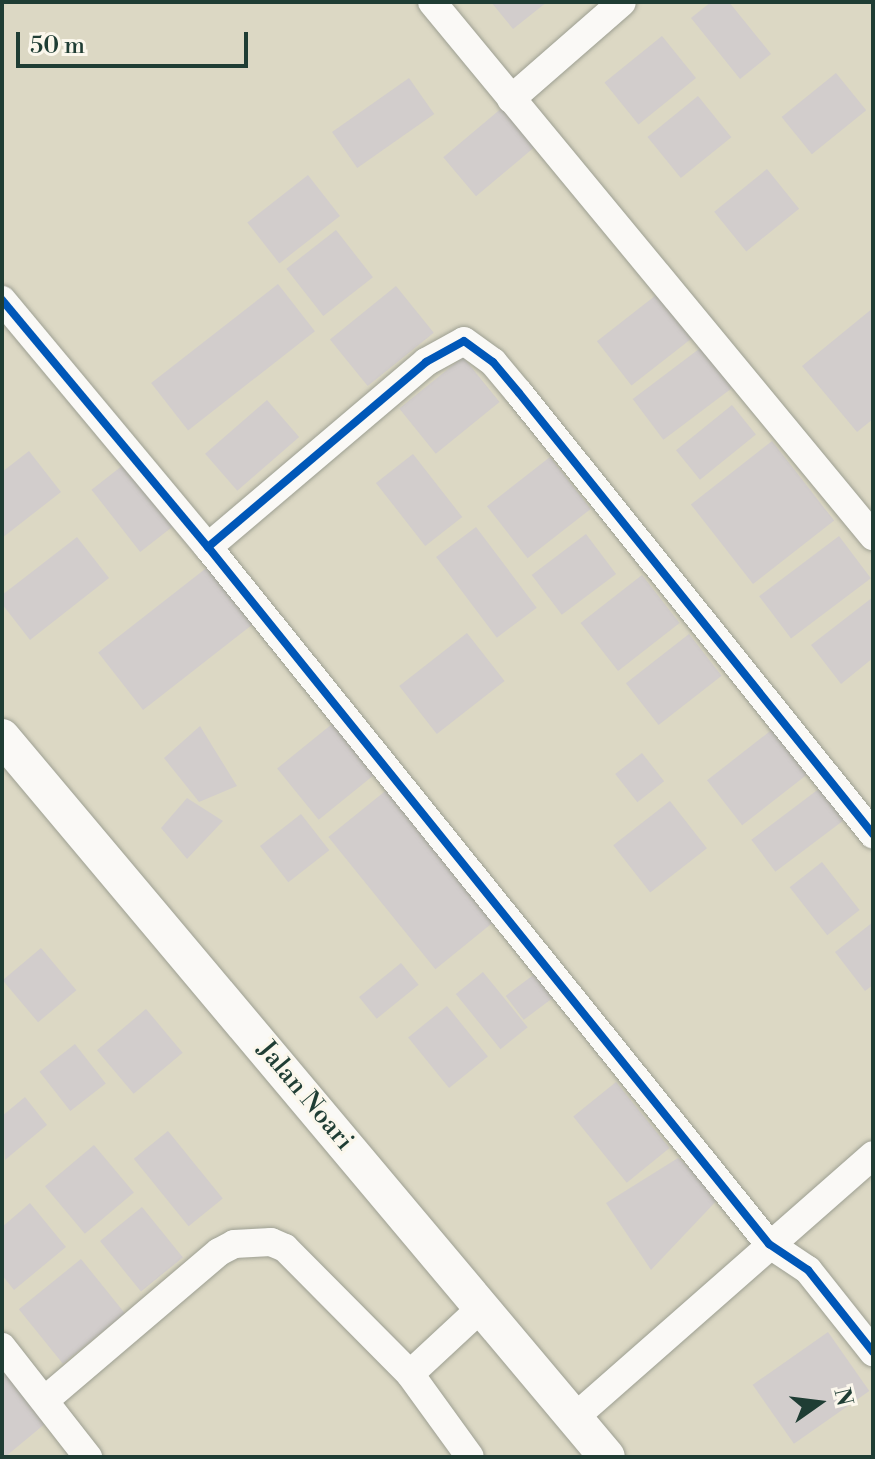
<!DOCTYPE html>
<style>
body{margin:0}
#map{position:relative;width:875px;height:1459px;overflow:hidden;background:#dcd8c4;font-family:"Libre Bodoni",serif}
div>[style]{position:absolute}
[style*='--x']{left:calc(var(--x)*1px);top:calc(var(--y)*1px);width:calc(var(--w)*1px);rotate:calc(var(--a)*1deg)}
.building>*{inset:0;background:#d2cdcc;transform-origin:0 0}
.roads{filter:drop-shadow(0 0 2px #9d9f92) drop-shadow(0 0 2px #9d9f92)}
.minor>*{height:28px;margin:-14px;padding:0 14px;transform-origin:14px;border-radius:14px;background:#faf9f6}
.tertiary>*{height:36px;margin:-18px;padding:0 18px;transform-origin:18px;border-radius:18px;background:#faf9f6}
.cycleway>*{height:8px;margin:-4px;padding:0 4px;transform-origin:4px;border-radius:4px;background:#0057b8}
span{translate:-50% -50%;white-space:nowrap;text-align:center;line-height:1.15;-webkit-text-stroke:6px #fbf7ec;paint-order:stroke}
.street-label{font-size:26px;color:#1f3d34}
.frame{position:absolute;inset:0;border:4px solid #1f3d34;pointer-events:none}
.north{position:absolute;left:779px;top:1363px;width:80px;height:80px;-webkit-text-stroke:6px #fbf7ec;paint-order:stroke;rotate:76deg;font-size:22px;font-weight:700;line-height:32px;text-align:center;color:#1f3d34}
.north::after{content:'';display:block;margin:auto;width:28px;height:36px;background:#1f3d34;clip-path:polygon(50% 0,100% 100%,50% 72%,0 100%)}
.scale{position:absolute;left:16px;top:32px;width:232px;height:36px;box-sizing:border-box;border:4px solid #1f3d34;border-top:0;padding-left:10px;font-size:24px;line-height:28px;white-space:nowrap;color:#1f3d34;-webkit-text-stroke:6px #fbf7ec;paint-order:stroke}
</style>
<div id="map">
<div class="building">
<i style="clip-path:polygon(491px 2px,547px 2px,513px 29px)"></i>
<i style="clip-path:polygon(711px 2px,729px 2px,771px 54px,740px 79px,691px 18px)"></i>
<i style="left:662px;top:36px;width:54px;height:74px;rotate:51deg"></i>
<i style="left:836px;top:73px;width:48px;height:70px;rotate:51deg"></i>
<i style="left:409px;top:78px;width:44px;height:94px;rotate:55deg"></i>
<i style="left:698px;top:96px;width:53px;height:65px;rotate:51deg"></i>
<i style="left:503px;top:107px;width:51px;height:78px;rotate:50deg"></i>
<i style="left:767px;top:169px;width:51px;height:68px;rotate:51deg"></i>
<i style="left:308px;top:175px;width:52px;height:77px;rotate:52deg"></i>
<i style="left:336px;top:230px;width:60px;height:63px;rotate:52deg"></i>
<i style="left:278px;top:284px;width:60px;height:161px;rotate:52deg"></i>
<i style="left:396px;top:286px;width:60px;height:85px;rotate:51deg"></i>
<i style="left:660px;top:292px;width:56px;height:80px;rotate:52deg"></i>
<i style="clip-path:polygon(873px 308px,873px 419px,857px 432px,802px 366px)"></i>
<i style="left:703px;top:346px;width:51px;height:88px;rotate:53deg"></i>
<i style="left:463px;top:357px;width:58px;height:82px;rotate:51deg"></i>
<i style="left:267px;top:400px;width:49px;height:82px;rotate:49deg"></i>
<i style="left:732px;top:405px;width:38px;height:72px;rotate:51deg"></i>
<i style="left:772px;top:441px;width:101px;height:103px;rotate:52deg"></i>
<i style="clip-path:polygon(29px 451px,61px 492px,2px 538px,2px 472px)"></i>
<i style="left:413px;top:454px;width:80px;height:47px;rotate:52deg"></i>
<i style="left:550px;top:457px;width:66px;height:80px;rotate:52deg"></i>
<i style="left:127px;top:462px;width:79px;height:45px;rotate:52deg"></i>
<i style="left:476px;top:527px;width:101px;height:50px;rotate:53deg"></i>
<i style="left:586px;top:534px;width:50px;height:68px;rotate:53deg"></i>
<i style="left:839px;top:536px;width:53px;height:100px;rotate:53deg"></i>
<i style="clip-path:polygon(77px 537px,109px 578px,30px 640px,2px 604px,2px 595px)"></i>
<i style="left:214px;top:562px;width:73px;height:147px;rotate:52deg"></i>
<i style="left:642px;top:575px;width:61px;height:78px;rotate:52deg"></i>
<i style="clip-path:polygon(873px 597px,873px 658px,841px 684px,811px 645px)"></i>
<i style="left:467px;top:633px;width:61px;height:86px;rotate:52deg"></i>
<i style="left:689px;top:634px;width:53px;height:80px;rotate:52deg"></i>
<i style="left:337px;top:720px;width:66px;height:77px;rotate:51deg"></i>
<i style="clip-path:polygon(200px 726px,237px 786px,199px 802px,164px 758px)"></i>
<i style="left:774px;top:728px;width:57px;height:85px;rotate:52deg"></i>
<i style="left:642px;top:753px;width:36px;height:34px;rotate:52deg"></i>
<i style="left:824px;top:785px;width:40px;height:91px;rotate:53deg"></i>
<i style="left:389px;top:788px;width:170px;height:78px;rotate:51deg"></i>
<i style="clip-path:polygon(187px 798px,223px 821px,187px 859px,161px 828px)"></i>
<i style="left:670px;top:801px;width:60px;height:72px;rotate:52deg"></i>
<i style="left:301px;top:814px;width:46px;height:52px;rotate:52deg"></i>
<i style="left:822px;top:862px;width:61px;height:41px;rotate:52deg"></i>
<i style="clip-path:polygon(873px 922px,873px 985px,865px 991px,835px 952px)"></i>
<i style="left:41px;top:948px;width:55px;height:50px;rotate:50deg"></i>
<i style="left:401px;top:963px;width:28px;height:54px;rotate:51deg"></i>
<i style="left:540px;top:970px;width:30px;height:43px;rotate:53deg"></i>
<i style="left:483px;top:972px;width:71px;height:35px;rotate:51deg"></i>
<i style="left:447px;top:1006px;width:65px;height:50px;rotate:51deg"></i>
<i style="left:146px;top:1009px;width:57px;height:64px;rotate:50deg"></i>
<i style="left:75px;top:1044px;width:50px;height:45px;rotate:52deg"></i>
<i style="left:616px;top:1082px;width:85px;height:55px;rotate:51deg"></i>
<i style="clip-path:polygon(25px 1097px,47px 1125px,5px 1160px,2px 1116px)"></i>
<i style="left:168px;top:1131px;width:87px;height:44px;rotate:51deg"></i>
<i style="left:94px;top:1145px;width:62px;height:64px;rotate:50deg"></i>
<i style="clip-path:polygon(678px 1158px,722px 1195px,651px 1270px,606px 1203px)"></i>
<i style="clip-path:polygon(30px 1203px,66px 1247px,14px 1290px,2px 1275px,2px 1227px)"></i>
<i style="left:142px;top:1207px;width:65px;height:54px;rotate:51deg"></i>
<i style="left:81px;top:1259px;width:70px;height:80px;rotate:51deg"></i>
<i style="left:828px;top:1332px;width:72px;height:92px;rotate:55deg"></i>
<i style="clip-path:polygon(2px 1368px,46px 1423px,5px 1457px,2px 1457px)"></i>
</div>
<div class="roads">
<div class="minor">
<i style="--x:432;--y:2;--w:693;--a:50.45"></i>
<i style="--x:511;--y:99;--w:147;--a:-41.1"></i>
<i style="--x:2;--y:300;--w:322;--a:50.2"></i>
<i style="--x:208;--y:547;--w:895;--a:51.17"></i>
<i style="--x:769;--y:1244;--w:47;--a:33.7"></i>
<i style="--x:808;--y:1270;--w:105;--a:51.6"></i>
<i style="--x:208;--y:547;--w:286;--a:-40.3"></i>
<i style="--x:426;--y:362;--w:43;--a:-28.9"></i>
<i style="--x:464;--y:341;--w:36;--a:36"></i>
<i style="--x:493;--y:362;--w:40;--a:50"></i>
<i style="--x:519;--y:393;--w:566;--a:51.25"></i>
<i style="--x:2;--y:1347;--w:140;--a:52"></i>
<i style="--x:410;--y:1374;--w:98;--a:-42.9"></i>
<i style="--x:45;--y:1400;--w:228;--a:-40.4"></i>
<i style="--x:219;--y:1252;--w:17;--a:-28"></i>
<i style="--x:234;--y:1244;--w:37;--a:-3"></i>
<i style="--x:271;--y:1242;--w:15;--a:23"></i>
<i style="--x:285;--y:1248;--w:177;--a:45.2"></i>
<i style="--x:410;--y:1374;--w:102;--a:54.1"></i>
<i style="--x:574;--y:1418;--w:398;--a:-41.3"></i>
</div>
<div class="tertiary">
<i style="--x:2;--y:737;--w:940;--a:49.96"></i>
</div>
</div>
<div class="cycleway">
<i style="--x:2;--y:300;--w:322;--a:50.2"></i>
<i style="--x:208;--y:547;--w:895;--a:51.17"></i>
<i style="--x:769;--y:1244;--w:47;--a:33.7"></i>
<i style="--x:808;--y:1270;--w:105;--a:51.6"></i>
<i style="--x:208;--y:547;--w:286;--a:-40.3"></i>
<i style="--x:426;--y:362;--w:43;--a:-28.9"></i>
<i style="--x:464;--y:341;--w:36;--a:36"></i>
<i style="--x:493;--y:362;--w:40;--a:50"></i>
<i style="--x:519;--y:393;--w:566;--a:51.25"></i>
</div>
<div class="street-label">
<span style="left:305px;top:1096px;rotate:50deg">Jalan Noari</span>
</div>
<div class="frame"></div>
<div class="north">N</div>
<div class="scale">50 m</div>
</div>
